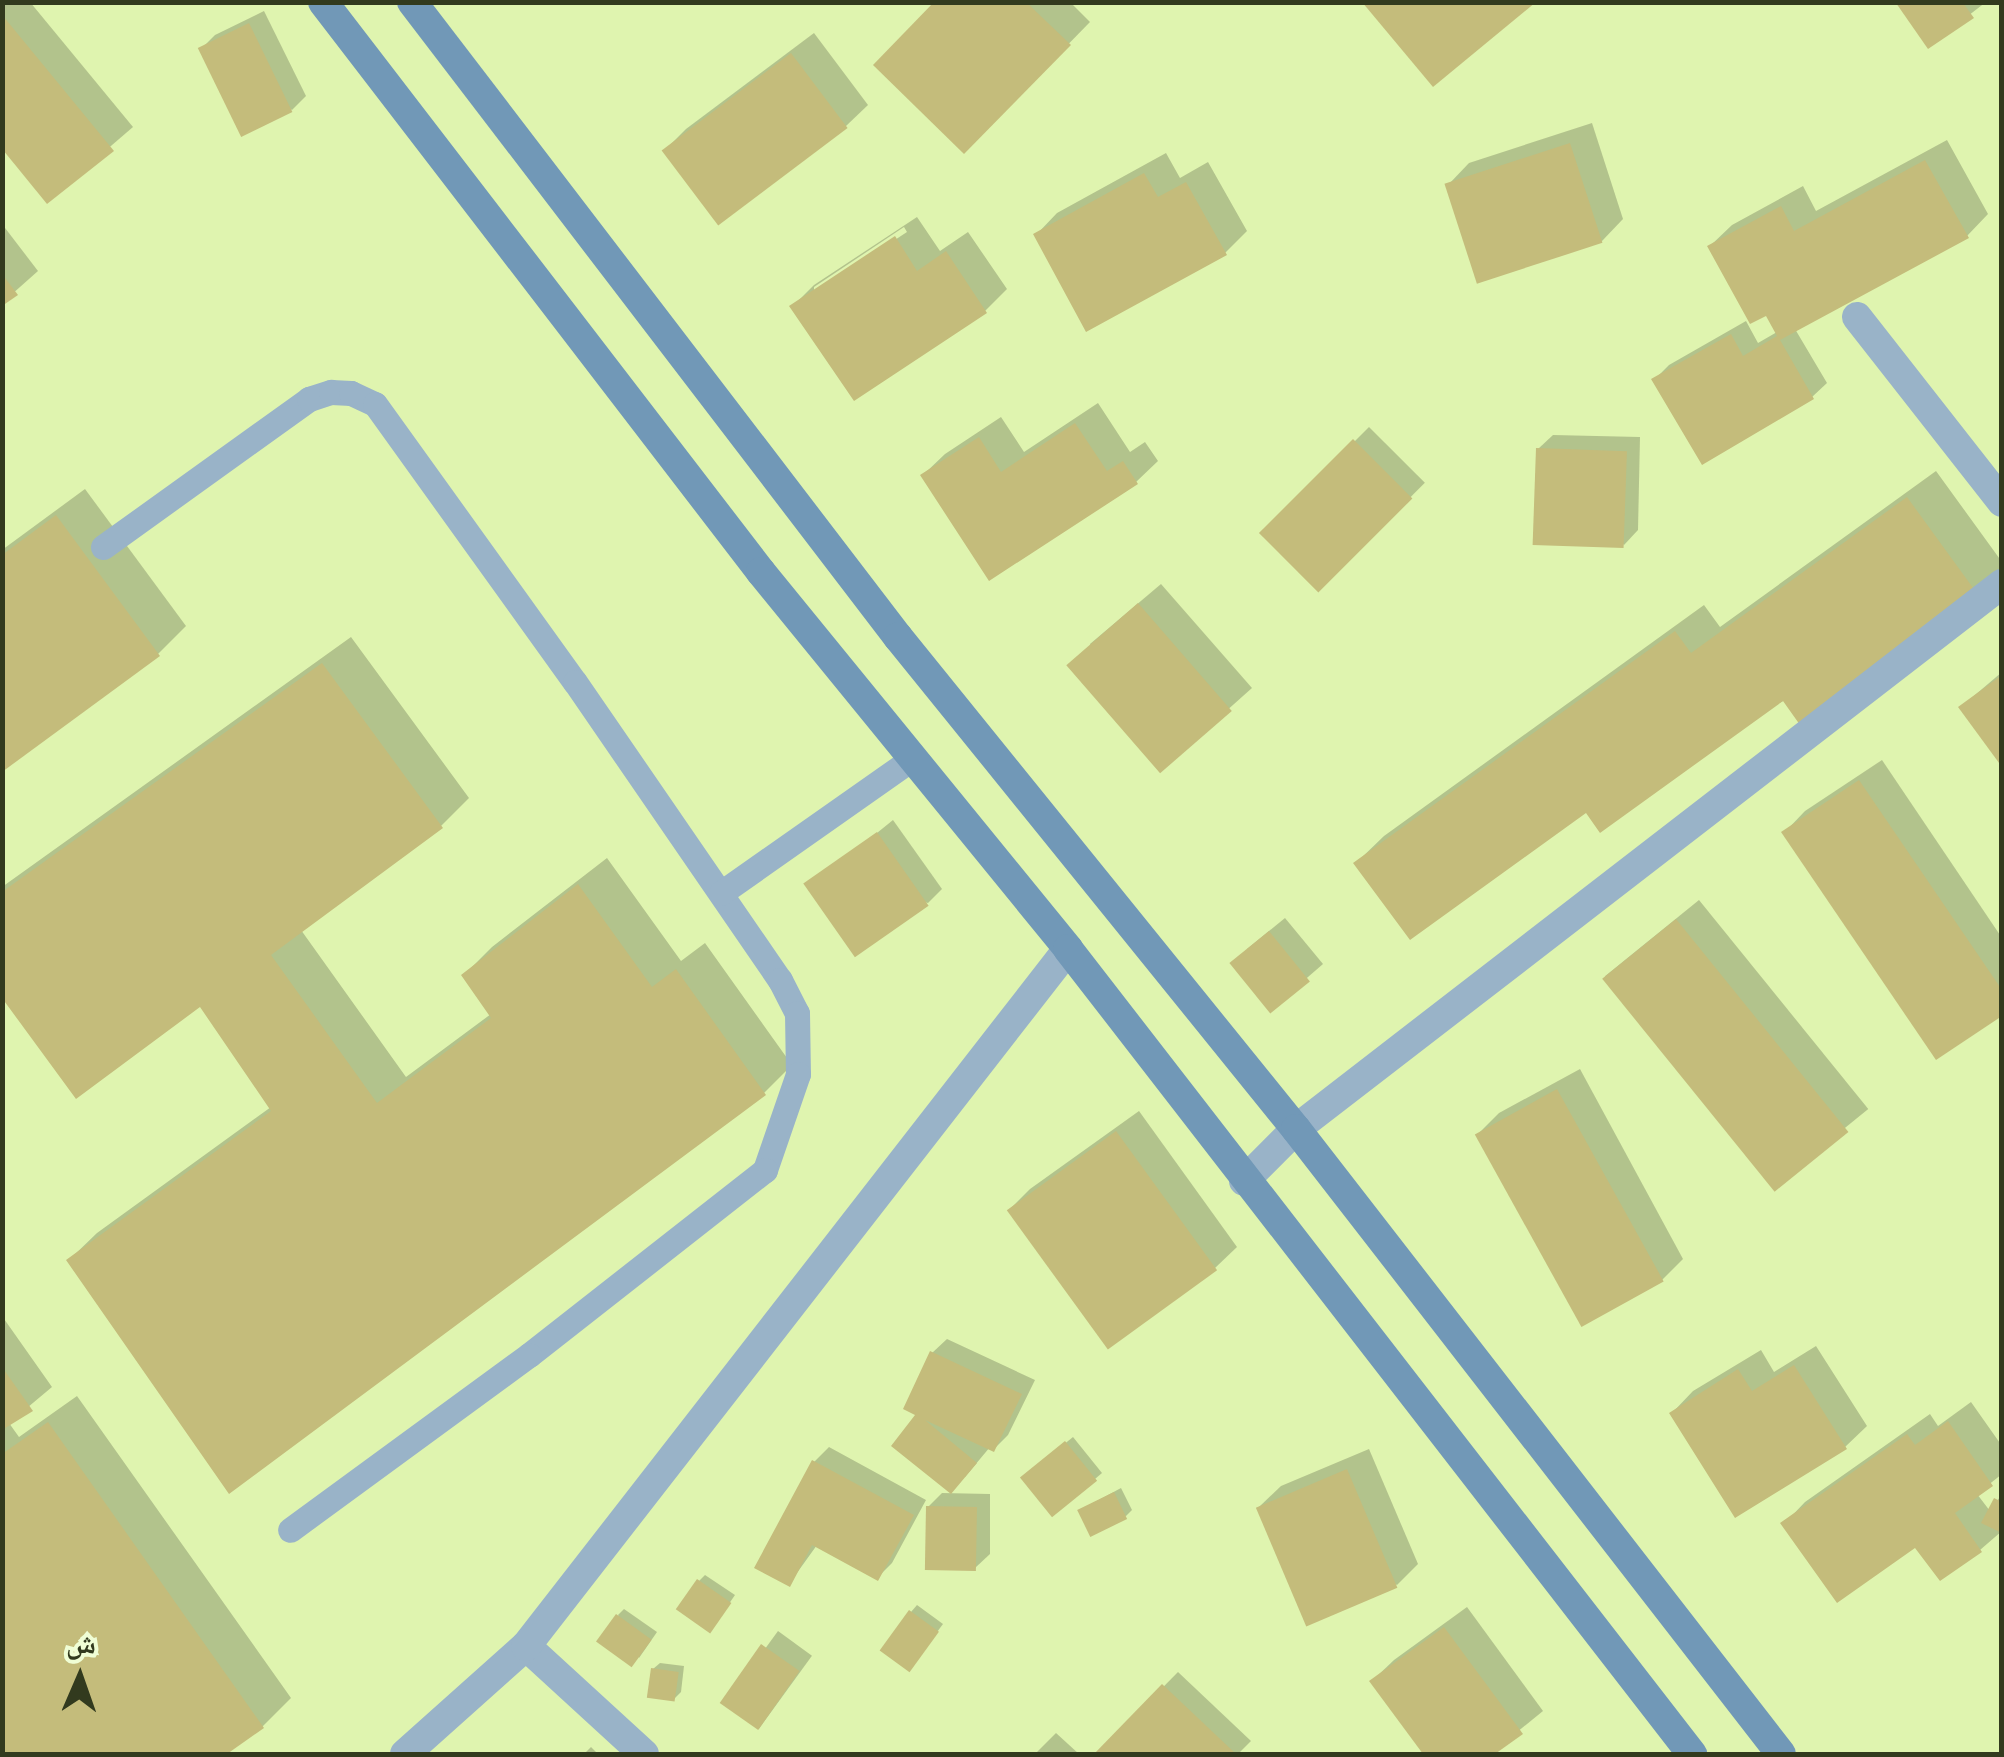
<!DOCTYPE html>
<meta charset="utf-8">
<style>
body{margin:0}
#map{position:relative;width:2004px;height:1757px;overflow:hidden;background:#dff4af;font-family:Georgia,"Noto Naskh Arabic",serif}
div>[style]{position:absolute}
[style*='--x']{left:calc(var(--x)*1px);top:calc(var(--y)*1px);width:calc(var(--w)*1px);rotate:calc(var(--a)*1deg)}
.shadow>*{inset:0;background:#0003;transform-origin:0 0}
.building>*{inset:0;background:#c4bc7b;transform-origin:0 0}
.lane>*{height:25px;margin:-12.5px;padding:0 12.5px;transform-origin:12.5px;border-radius:12.5px;background:#99b3c8}
.street>*{height:30px;margin:-15px;padding:0 15px;transform-origin:15px;border-radius:15px;background:#99b3c8}
.secondary>*{height:30px;margin:-15px;padding:0 15px;transform-origin:15px;border-radius:15px;background:#7198b7}
span{translate:-50% -50%;white-space:nowrap;text-align:center;line-height:1.15;-webkit-text-stroke:8px #f0fed5;paint-order:stroke}
.frame{position:absolute;inset:0;border:5px solid #323a1e;pointer-events:none}
.north{position:absolute;left:30px;top:1627px;width:100px;height:100px;-webkit-text-stroke:8px #f0fed5;paint-order:stroke;rotate:2deg;font-size:28px;font-weight:700;line-height:40px;text-align:center;color:#323a1e}
.north::after{content:'';display:block;margin:auto;width:35px;height:45px;background:#323a1e;clip-path:polygon(50% 0,100% 100%,50% 72%,0 100%)}
</style>
<div id="map">
<div class="shadow">
<i style="clip-path:polygon(2px 2px,30px 2px,133px 127px,47px 201px,2px 146px)"></i>
<i style="clip-path:polygon(938px 2px,1070px 2px,1090px 22px,964px 151px)"></i>
<i style="clip-path:polygon(1899px 2px,1986px 2px,1929px 46px)"></i>
<i style="clip-path:polygon(264px 11px,306px 96px,292px 110px,201px 49px,215px 35px)"></i>
<i style="clip-path:polygon(814px 33px,868px 105px,846px 126px,665px 150px,686px 129px)"></i>
<i style="clip-path:polygon(1592px 123px,1623px 219px,1602px 241px,1448px 185px,1469px 163px)"></i>
<i style="clip-path:polygon(1947px 140px,1988px 214px,1967px 236px,1795px 329px,1827px 383px,1812px 397px,1654px 380px,1669px 365px,1746px 321px,1758px 343px,1777px 332px,1767px 313px,1710px 246px,1732px 225px,1803px 186px,1816px 211px)"></i>
<i style="clip-path:polygon(1166px 153px,1180px 178px,1208px 162px,1247px 231px,1225px 253px,1036px 235px,1057px 213px)"></i>
<i style="clip-path:polygon(evenodd,917px 217px,940px 251px,968px 232px,1007px 289px,985px 311px,793px 306px,814px 285px,917px 217px,904px 227px,907px 232px,814px 293px,814px 287px,904px 227px)"></i>
<i style="clip-path:polygon(2px 224px,38px 271px,2px 303px)"></i>
<i style="clip-path:polygon(1098px 403px,1130px 452px,1145px 442px,1158px 461px,1136px 482px,923px 475px,945px 454px,1001px 417px,1024px 452px)"></i>
<i style="left:1369px;top:427px;width:79px;height:150px;rotate:45deg"></i>
<i style="clip-path:polygon(1553px 435px,1640px 437px,1638px 530px,1624px 545px,1538px 449px)"></i>
<i style="clip-path:polygon(1936px 471px,2002px 562px,2002px 581px,1586px 809px,1356px 863px,1384px 836px,1704px 605px,1720px 627px)"></i>
<i style="clip-path:polygon(85px 489px,186px 626px,158px 654px,2px 769px,2px 550px)"></i>
<i style="clip-path:polygon(1161px 584px,1252px 688px,1160px 770px,1090px 644px)"></i>
<i style="clip-path:polygon(351px 637px,469px 798px,441px 826px,301px 930px,406px 1077px,491px 1014px,464px 975px,492px 947px,607px 858px,681px 961px,705px 943px,792px 1065px,764px 1093px,69px 1260px,97px 1233px,271px 1107px,200px 1004px,2px 994px,2px 887px)"></i>
<i style="clip-path:polygon(2002px 672px,2002px 763px,1961px 707px)"></i>
<i style="clip-path:polygon(1882px 760px,2002px 938px,2002px 1013px,1784px 833px,1805px 811px)"></i>
<i style="clip-path:polygon(893px 820px,942px 889px,928px 903px,825px 875px)"></i>
<i style="left:1699px;top:900px;width:269px;height:121px;rotate:51deg"></i>
<i style="clip-path:polygon(1285px 918px,1323px 964px,1271px 1009px,1247px 949px)"></i>
<i style="clip-path:polygon(1580px 1069px,1683px 1259px,1662px 1280px,1478px 1134px,1499px 1113px)"></i>
<i style="clip-path:polygon(1139px 1111px,1237px 1247px,1215px 1268px,1009px 1210px,1030px 1189px)"></i>
<i style="clip-path:polygon(2px 1316px,52px 1387px,9px 1423px,19px 1437px,77px 1396px,291px 1698px,263px 1726px,222px 1754px,2px 1754px)"></i>
<i style="clip-path:polygon(947px 1339px,1035px 1380px,1008px 1435px,994px 1449px,990px 1447px,965px 1477px,919px 1414px,932px 1353px)"></i>
<i style="clip-path:polygon(1816px 1346px,1867px 1426px,1845px 1447px,1672px 1413px,1693px 1391px,1761px 1350px,1774px 1372px)"></i>
<i style="clip-path:polygon(1971px 1402px,2002px 1446px,2002px 1474px,1977px 1494px,1990px 1511px,2002px 1494px,2002px 1531px,1980px 1550px,1784px 1524px,1805px 1502px,1930px 1414px,1938px 1426px)"></i>
<i style="clip-path:polygon(1073px 1437px,1102px 1473px,1095px 1479px,1030px 1472px)"></i>
<i style="clip-path:polygon(829px 1447px,926px 1500px,892px 1563px,878px 1577px,817px 1545px,789px 1584px,814px 1462px)"></i>
<i style="clip-path:polygon(1369px 1449px,1418px 1564px,1397px 1585px,1259px 1507px,1281px 1486px)"></i>
<i style="clip-path:polygon(1121px 1488px,1132px 1510px,1126px 1516px,1080px 1510px)"></i>
<i style="clip-path:polygon(942px 1493px,990px 1494px,990px 1554px,975px 1568px,928px 1507px)"></i>
<i style="clip-path:polygon(705px 1575px,735px 1595px,715px 1624px,699px 1581px)"></i>
<i style="clip-path:polygon(917px 1605px,943px 1624px,914px 1663px,911px 1612px)"></i>
<i style="clip-path:polygon(1467px 1607px,1543px 1711px,1490px 1754px,1426px 1754px,1372px 1681px,1394px 1660px)"></i>
<i style="clip-path:polygon(624px 1609px,657px 1632px,639px 1658px,618px 1615px)"></i>
<i style="left:778px;top:1631px;width:42px;height:90px;rotate:36deg"></i>
<i style="clip-path:polygon(660px 1663px,684px 1666px,681px 1692px,674px 1699px,653px 1669px)"></i>
<i style="clip-path:polygon(1178px 1672px,1251px 1741px,1238px 1754px,1097px 1754px)"></i>
<i style="clip-path:polygon(1056px 1733px,1079px 1754px,1035px 1754px)"></i>
<i style="clip-path:polygon(591px 1747px,598px 1754px,584px 1754px)"></i>
</div>
<div class="building">
<i style="clip-path:polygon(934px 2px,1026px 2px,1071px 45px,964px 154px,873px 65px)"></i>
<i style="clip-path:polygon(1362px 2px,1536px 2px,1433px 87px)"></i>
<i style="clip-path:polygon(1896px 3px,1963px 3px,1974px 18px,1928px 49px)"></i>
<i style="clip-path:polygon(3px 16px,114px 151px,47px 204px,3px 150px)"></i>
<i style="left:249px;top:23px;width:99px;height:57px;rotate:64deg"></i>
<i style="left:791px;top:53px;width:94px;height:162px;rotate:53deg"></i>
<i style="left:1570px;top:143px;width:105px;height:132px;rotate:72deg"></i>
<i style="clip-path:polygon(1925px 160px,1969px 238px,1780px 340px,1814px 399px,1702px 465px,1651px 379px,1731px 334px,1743px 356px,1777px 336px,1766px 316px,1750px 324px,1707px 246px,1781px 206px,1794px 231px)"></i>
<i style="clip-path:polygon(1144px 173px,1158px 197px,1186px 182px,1227px 255px,1086px 332px,1033px 234px)"></i>
<i style="clip-path:polygon(895px 236px,917px 271px,946px 251px,987px 313px,854px 401px,789px 306px)"></i>
<i style="clip-path:polygon(2px 274px,18px 295px,2px 306px)"></i>
<i style="clip-path:polygon(1075px 423px,1107px 471px,1123px 461px,1138px 484px,989px 581px,920px 475px,979px 437px,1001px 472px)"></i>
<i style="left:1353px;top:439px;width:84px;height:133px;rotate:45deg"></i>
<i style="left:1536px;top:448px;width:91px;height:97px;rotate:2deg"></i>
<i style="clip-path:polygon(1907px 497px,1984px 603px,1805px 732px,1783px 701px,1600px 833px,1586px 813px,1410px 940px,1353px 863px,1675px 631px,1691px 653px)"></i>
<i style="clip-path:polygon(56px 515px,160px 656px,2px 772px,2px 555px)"></i>
<i style="left:1138px;top:603px;width:143px;height:95px;rotate:49deg"></i>
<i style="clip-path:polygon(322px 663px,443px 828px,271px 955px,377px 1103px,491px 1018px,461px 975px,578px 884px,652px 987px,676px 969px,766px 1095px,229px 1494px,66px 1260px,271px 1111px,200px 1007px,76px 1099px,2px 998px,2px 892px)"></i>
<i style="clip-path:polygon(2002px 675px,2002px 767px,1958px 707px)"></i>
<i style="clip-path:polygon(1859px 780px,2002px 990px,2002px 1016px,1936px 1060px,1781px 832px)"></i>
<i style="left:877px;top:832px;width:90px;height:90px;rotate:55deg"></i>
<i style="left:1676px;top:919px;width:274px;height:95px;rotate:51deg"></i>
<i style="left:1269px;top:931px;width:65px;height:51px;rotate:51deg"></i>
<i style="left:1557px;top:1089px;width:220px;height:94px;rotate:61deg"></i>
<i style="left:1116px;top:1131px;width:172px;height:135px;rotate:54deg"></i>
<i style="clip-path:polygon(930px 1351px,1022px 1394px,994px 1452px,925px 1420px,977px 1463px,951px 1494px,891px 1446px,915px 1415px,903px 1409px)"></i>
<i style="clip-path:polygon(1794px 1365px,1847px 1449px,1735px 1518px,1669px 1413px,1738px 1369px,1752px 1391px)"></i>
<i style="clip-path:polygon(2px 1367px,33px 1411px,2px 1430px)"></i>
<i style="clip-path:polygon(1948px 1421px,1993px 1486px,1955px 1513px,1982px 1552px,1940px 1581px,1915px 1548px,1837px 1603px,1780px 1523px,1907px 1434px,1915px 1445px)"></i>
<i style="clip-path:polygon(48px 1422px,264px 1728px,227px 1754px,2px 1754px,2px 1454px)"></i>
<i style="left:1065px;top:1441px;width:51px;height:58px;rotate:51deg"></i>
<i style="clip-path:polygon(812px 1460px,914px 1515px,878px 1581px,812px 1545px,790px 1587px,754px 1568px)"></i>
<i style="left:1347px;top:1469px;width:129px;height:99px;rotate:67deg"></i>
<i style="left:1114px;top:1492px;width:30px;height:41px;rotate:64deg"></i>
<i style="clip-path:polygon(1994px 1498px,2002px 1502px,2002px 1533px,1981px 1523px)"></i>
<i style="left:926px;top:1506px;width:51px;height:64px;rotate:1deg"></i>
<i style="left:697px;top:1579px;width:42px;height:37px;rotate:35deg"></i>
<i style="left:909px;top:1610px;width:37px;height:50px;rotate:36deg"></i>
<i style="left:616px;top:1614px;width:44px;height:34px;rotate:36deg"></i>
<i style="clip-path:polygon(1444px 1627px,1523px 1734px,1495px 1754px,1423px 1754px,1369px 1681px)"></i>
<i style="left:761px;top:1644px;width:47px;height:72px;rotate:35deg"></i>
<i style="left:651px;top:1668px;width:28px;height:30px;rotate:8deg"></i>
<i style="clip-path:polygon(1162px 1684px,1236px 1754px,1094px 1754px)"></i>
</div>
<div class="lane">
<i style="--x:103;--y:547;--w:254;--a:-35.7"></i>
<i style="--x:309;--y:399;--w:23;--a:-18"></i>
<i style="--x:331;--y:392;--w:20;--a:3"></i>
<i style="--x:351;--y:393;--w:26;--a:25"></i>
<i style="--x:375;--y:404;--w:342;--a:54.3"></i>
<i style="--x:575;--y:682;--w:362;--a:55.5"></i>
<i style="--x:780;--y:980;--w:37;--a:63"></i>
<i style="--x:797;--y:1013;--w:61;--a:89.1"></i>
<i style="--x:798;--y:1074;--w:102;--a:109"></i>
<i style="--x:765;--y:1170;--w:300;--a:141.9"></i>
<i style="--x:529;--y:1355;--w:296;--a:143.8"></i>
<i style="--x:721;--y:893;--w:235;--a:-35.1"></i>
</div>
<div class="street">
<i style="--x:1857;--y:317;--w:235;--a:51.9"></i>
<i style="--x:1244;--y:1181;--w:74;--a:-45"></i>
<i style="--x:1296;--y:1129;--w:892;--a:-37.67"></i>
<i style="--x:526;--y:1646;--w:160;--a:42.5"></i>
<i style="--x:405;--y:1754;--w:162;--a:-41.8"></i>
<i style="--x:526;--y:1646;--w:883;--a:-52.13"></i>
</div>
<div class="secondary">
<i style="--x:323;--y:2;--w:719;--a:52.46"></i>
<i style="--x:761;--y:572;--w:486;--a:50.8"></i>
<i style="--x:1068;--y:949;--w:1019;--a:52.22"></i>
<i style="--x:412;--y:2;--w:800;--a:52.57"></i>
<i style="--x:898;--y:637;--w:633;--a:51.03"></i>
<i style="--x:1296;--y:1129;--w:791;--a:52.19"></i>
</div>
<div class="frame"></div>
<div class="north">ش</div>
</div>
